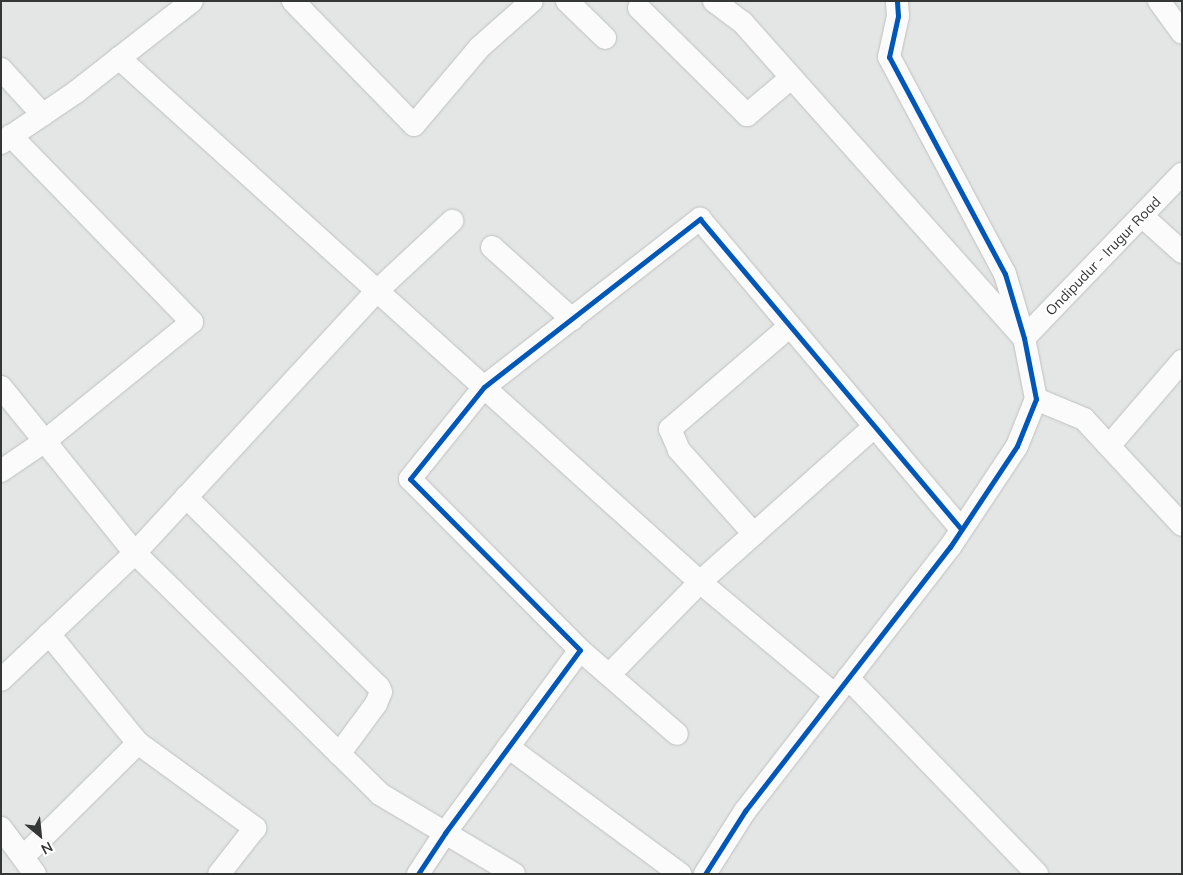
<!DOCTYPE html>
<style>
body{margin:0}
#map{position:relative;width:1183px;height:875px;overflow:hidden;background:#e4e5e5;font-family:Mulish,sans-serif}
div>[style]{position:absolute}
[style*='--x']{left:calc(var(--x)*1px);top:calc(var(--y)*1px);width:calc(var(--w)*1px);rotate:calc(var(--a)*1deg)}
.roads{filter:drop-shadow(0 0 1px #bfc0c0) drop-shadow(0 0 1px #bfc0c0)}
.minor>*{height:22px;margin:-11px;padding:0 11px;transform-origin:11px;border-radius:11px;background:#fbfbfb}
.cycleway>*{height:5px;margin:-2.5px;padding:0 2.5px;transform-origin:2.5px;border-radius:2.5px;background:#0057b8}
span{translate:-50% -50%;white-space:nowrap;text-align:center;line-height:1.15;-webkit-text-stroke:4.5px #fff;paint-order:stroke}
.street-label{font-size:14px;color:#353636}
.frame{position:absolute;inset:0;border:2px solid #353636;pointer-events:none}
.north{position:absolute;left:15px;top:810px;width:50px;height:50px;-webkit-text-stroke:4px #fff;paint-order:stroke;rotate:152deg;font-size:14px;font-weight:700;line-height:20px;text-align:center;color:#353636}
.north::after{content:'';display:block;margin:auto;width:18px;height:22px;background:#353636;clip-path:polygon(50% 0,100% 100%,50% 72%,0 100%)}
</style>
<div id="map">
<div class="roads">
<div class="minor">
<i style="--x:293;--y:1;--w:173;--a:45.7"></i>
<i style="--x:414;--y:125;--w:102;--a:-49.8"></i>
<i style="--x:480;--y:47;--w:69;--a:-41.5"></i>
<i style="--x:567;--y:1;--w:53;--a:44.2"></i>
<i style="--x:714;--y:1;--w:36;--a:37"></i>
<i style="--x:743;--y:23;--w:422;--a:48.3"></i>
<i style="--x:1024;--y:338;--w:228;--a:-46.1"></i>
<i style="--x:1159;--y:1;--w:39;--a:54"></i>
<i style="--x:639;--y:8;--w:152;--a:44.7"></i>
<i style="--x:747;--y:115;--w:57;--a:-40.1"></i>
<i style="--x:119;--y:58;--w:782;--a:42.05"></i>
<i style="--x:700;--y:582;--w:176;--a:39.9"></i>
<i style="--x:1;--y:69;--w:62;--a:47.6"></i>
<i style="--x:1;--y:143;--w:91;--a:-34.2"></i>
<i style="--x:76;--y:92;--w:147;--a:-38.1"></i>
<i style="--x:1142;--y:216;--w:54;--a:42"></i>
<i style="--x:492;--y:247;--w:108;--a:42"></i>
<i style="--x:1;--y:387;--w:213;--a:51.1"></i>
<i style="--x:135;--y:553;--w:344;--a:44.5"></i>
<i style="--x:380;--y:794;--w:156;--a:30.8"></i>
<i style="--x:1036;--y:399;--w:52;--a:22.6"></i>
<i style="--x:1084;--y:419;--w:144;--a:47.2"></i>
<i style="--x:1109;--y:446;--w:112;--a:-49.3"></i>
<i style="--x:1;--y:471;--w:53;--a:-34.3"></i>
<i style="--x:45;--y:441;--w:189;--a:-39"></i>
<i style="--x:192;--y:322;--w:260;--a:-134.2"></i>
<i style="--x:186;--y:497;--w:271;--a:44.6"></i>
<i style="--x:379;--y:687;--w:5;--a:68"></i>
<i style="--x:381;--y:692;--w:13;--a:113"></i>
<i style="--x:376;--y:704;--w:62;--a:126.5"></i>
<i style="--x:754;--y:534;--w:113;--a:-131.8"></i>
<i style="--x:679;--y:450;--w:23;--a:-113"></i>
<i style="--x:670;--y:429;--w:158;--a:-40.6"></i>
<i style="--x:49;--y:634;--w:141;--a:50.8"></i>
<i style="--x:138;--y:743;--w:145;--a:36"></i>
<i style="--x:255;--y:828;--w:58;--a:128"></i>
<i style="--x:580;--y:650;--w:128;--a:40.9"></i>
<i style="--x:609;--y:675;--w:130;--a:-45.6"></i>
<i style="--x:700;--y:582;--w:234;--a:-41.7"></i>
<i style="--x:848;--y:678;--w:272;--a:46"></i>
<i style="--x:1;--y:680;--w:185;--a:-43.5"></i>
<i style="--x:135;--y:553;--w:357;--a:-47.3"></i>
<i style="--x:377;--y:291;--w:103;--a:-43"></i>
<i style="--x:508;--y:747;--w:214;--a:36.4"></i>
<i style="--x:1;--y:828;--w:57;--a:53.5"></i>
<i style="--x:23;--y:857;--w:162;--a:-44.7"></i>
<i style="--x:418;--y:874;--w:49;--a:-56.6"></i>
<i style="--x:445;--y:833;--w:227;--a:-53.6"></i>
<i style="--x:580;--y:650;--w:241;--a:-134.8"></i>
<i style="--x:410;--y:479;--w:118;--a:-51.2"></i>
<i style="--x:484;--y:387;--w:274;--a:-37.9"></i>
<i style="--x:700;--y:219;--w:405;--a:49.9"></i>
<i style="--x:705;--y:874;--w:75;--a:-57.6"></i>
<i style="--x:745;--y:811;--w:334;--a:-52.2"></i>
<i style="--x:950;--y:547;--w:121;--a:-56.4"></i>
<i style="--x:1017;--y:446;--w:51;--a:-68"></i>
<i style="--x:1036;--y:399;--w:62;--a:-101.1"></i>
<i style="--x:1024;--y:338;--w:67;--a:-106.5"></i>
<i style="--x:1005;--y:274;--w:246;--a:-118.1"></i>
<i style="--x:889;--y:57;--w:42;--a:-77.6"></i>
<i style="--x:898;--y:16;--w:15;--a:-94"></i>
</div>
</div>
<div class="cycleway">
<i style="--x:418;--y:874;--w:49;--a:-56.6"></i>
<i style="--x:445;--y:833;--w:227;--a:-53.6"></i>
<i style="--x:580;--y:650;--w:241;--a:-134.8"></i>
<i style="--x:410;--y:479;--w:118;--a:-51.2"></i>
<i style="--x:484;--y:387;--w:274;--a:-37.9"></i>
<i style="--x:700;--y:219;--w:405;--a:49.9"></i>
<i style="--x:705;--y:874;--w:75;--a:-57.6"></i>
<i style="--x:745;--y:811;--w:334;--a:-52.2"></i>
<i style="--x:950;--y:547;--w:121;--a:-56.4"></i>
<i style="--x:1017;--y:446;--w:51;--a:-68"></i>
<i style="--x:1036;--y:399;--w:62;--a:-101.1"></i>
<i style="--x:1024;--y:338;--w:67;--a:-106.5"></i>
<i style="--x:1005;--y:274;--w:246;--a:-118.1"></i>
<i style="--x:889;--y:57;--w:42;--a:-77.6"></i>
<i style="--x:898;--y:16;--w:15;--a:-94"></i>
</div>
<div class="street-label">
<span style="left:1103px;top:256px;rotate:-46deg">Ondipudur - Irugur Road</span>
</div>
<div class="frame"></div>
<div class="north">N</div>
</div>
